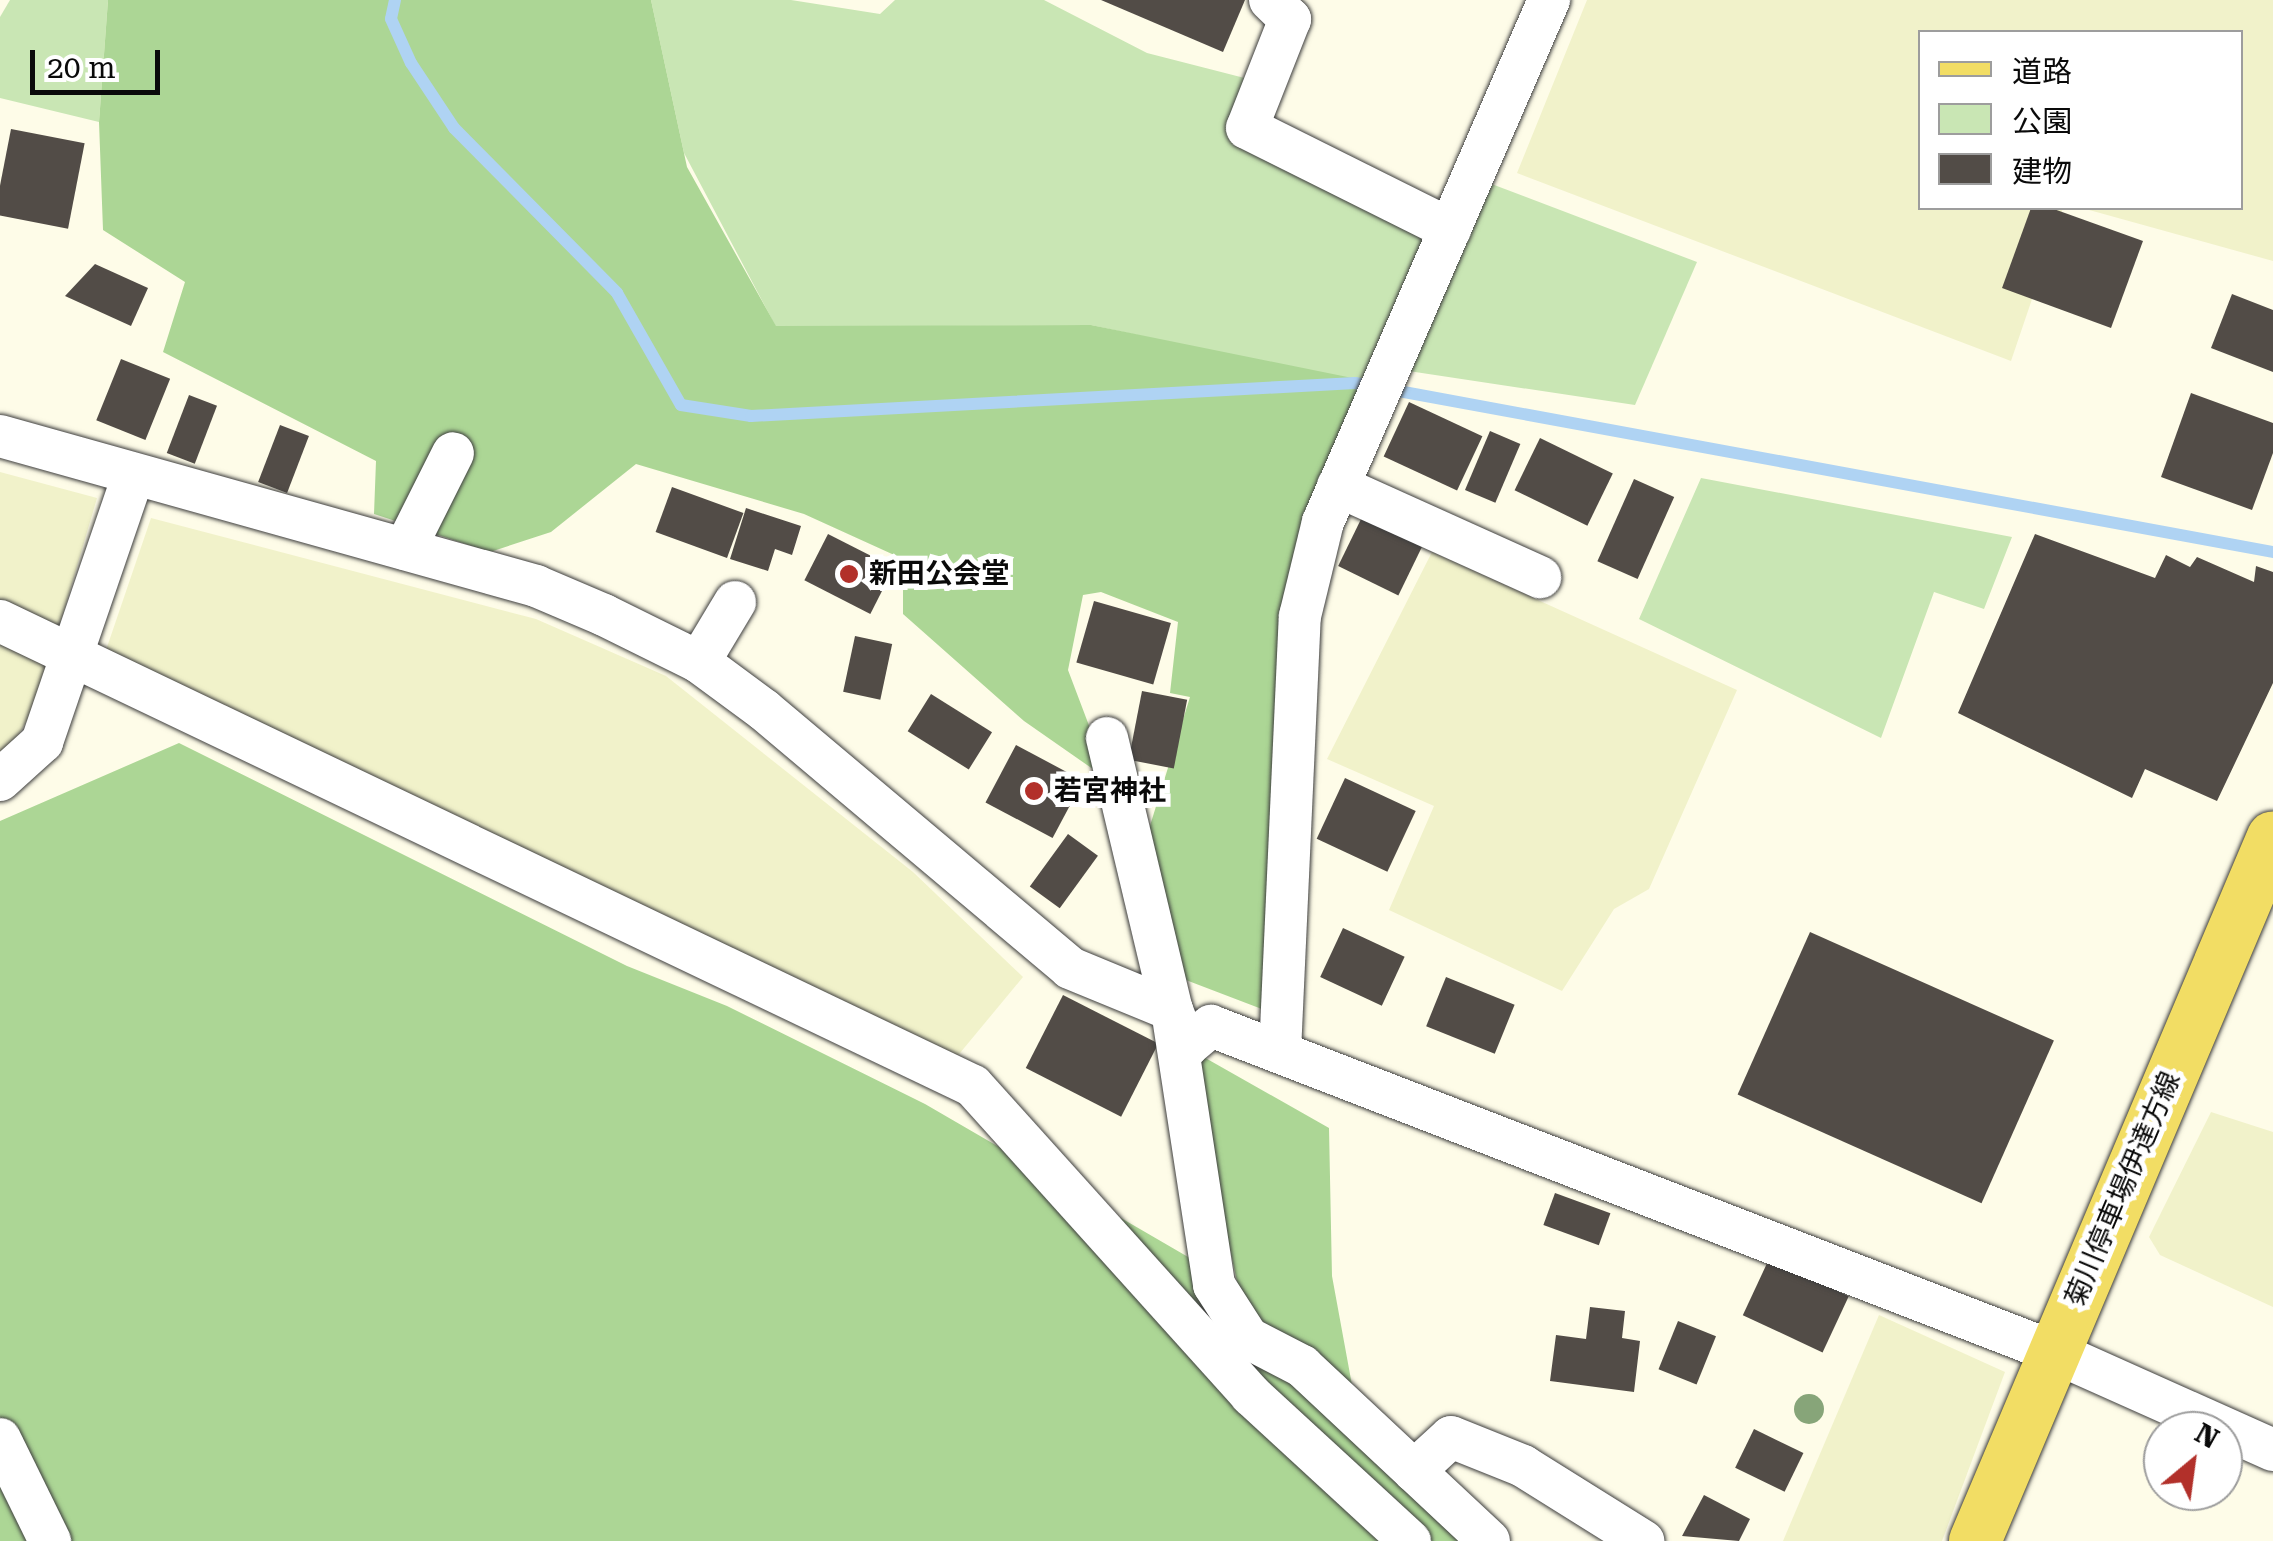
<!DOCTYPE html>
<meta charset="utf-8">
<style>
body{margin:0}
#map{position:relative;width:2273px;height:1541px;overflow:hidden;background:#fefce8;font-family:"Roboto Serif","Noto Sans JP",serif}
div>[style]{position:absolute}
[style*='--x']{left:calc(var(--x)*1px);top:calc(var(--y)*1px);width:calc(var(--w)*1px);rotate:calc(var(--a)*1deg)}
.farmland>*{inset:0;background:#f1f2ca}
.green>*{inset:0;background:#c9e6b4}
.forest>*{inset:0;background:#acd695}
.stream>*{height:12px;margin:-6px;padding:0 6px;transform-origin:6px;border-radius:6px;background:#afd3f3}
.building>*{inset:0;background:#524c47;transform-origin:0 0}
.roads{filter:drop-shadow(0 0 2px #3d3d3d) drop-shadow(0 0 2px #3d3d3d)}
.minor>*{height:42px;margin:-21px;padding:0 21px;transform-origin:21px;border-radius:21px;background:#fff}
.major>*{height:52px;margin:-26px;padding:0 26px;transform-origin:26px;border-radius:26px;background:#f2dd64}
.trees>*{width:30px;height:30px;margin:-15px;border-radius:50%;background:#87a579}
.dots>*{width:28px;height:28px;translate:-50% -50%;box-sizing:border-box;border:5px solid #fff;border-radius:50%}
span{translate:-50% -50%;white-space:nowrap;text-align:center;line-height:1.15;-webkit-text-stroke:10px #fff;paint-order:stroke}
.poi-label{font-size:28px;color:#0a0a0a;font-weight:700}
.left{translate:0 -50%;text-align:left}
.street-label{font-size:28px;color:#0a0a0a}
.legend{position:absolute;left:1918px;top:30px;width:325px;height:180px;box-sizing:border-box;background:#fff;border:2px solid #9d9d9d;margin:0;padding:12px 18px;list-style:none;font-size:30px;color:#0a0a0a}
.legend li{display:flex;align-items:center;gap:20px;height:50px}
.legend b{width:50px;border:2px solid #9d9d9d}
.north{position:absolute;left:2143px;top:1411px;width:100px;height:100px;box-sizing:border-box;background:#fff;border:2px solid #9d9d9d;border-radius:50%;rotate:29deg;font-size:28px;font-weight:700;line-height:40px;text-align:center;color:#0a0a0a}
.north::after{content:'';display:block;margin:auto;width:35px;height:45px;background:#b2302a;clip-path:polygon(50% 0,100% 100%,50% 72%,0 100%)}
.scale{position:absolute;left:30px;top:50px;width:130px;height:45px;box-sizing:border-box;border:5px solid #0a0a0a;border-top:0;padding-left:12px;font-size:30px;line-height:35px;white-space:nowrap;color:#0a0a0a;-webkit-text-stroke:8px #fff;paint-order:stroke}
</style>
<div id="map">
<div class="farmland">
<i style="clip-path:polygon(1587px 0,2273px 0,2273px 261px,2082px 208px,2240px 208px,2240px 32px,1920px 32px,1920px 208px,2063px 208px,2011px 361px,1517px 173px)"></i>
<i style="clip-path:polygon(0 472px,97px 498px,37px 703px,0 766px)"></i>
<i style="clip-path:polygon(151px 518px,536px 619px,666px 676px,913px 872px,1023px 977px,955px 1059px,105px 653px)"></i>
<i style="clip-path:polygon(1432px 552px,1737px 690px,1649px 889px,1614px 909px,1562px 991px,1389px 910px,1434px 806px,1327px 759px)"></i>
<i style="clip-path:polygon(2211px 1112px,2273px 1132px,2273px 1307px,2160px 1255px,2149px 1237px)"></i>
<i style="clip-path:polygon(1879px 1315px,2005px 1372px,1942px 1541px,1783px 1541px)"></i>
</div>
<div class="green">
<i style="clip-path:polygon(10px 0,108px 0,99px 122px,0 98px,0 17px)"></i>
<i style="clip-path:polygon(651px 0,791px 0,880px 14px,895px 0,1044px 0,1147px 53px,1264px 83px,1245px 128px,1445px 226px,1386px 389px,1091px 325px,776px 327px,684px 153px)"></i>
<i style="clip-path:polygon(1489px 183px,1697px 262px,1635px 405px,1402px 370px)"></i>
<i style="clip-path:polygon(1701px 478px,2012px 537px,1984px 609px,1934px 592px,1881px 738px,1639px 619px)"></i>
</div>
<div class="forest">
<i style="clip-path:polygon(108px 0,651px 0,687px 167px,776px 326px,1091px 325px,1382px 384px,1323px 523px,1267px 1011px,1178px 977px,1144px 845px,1190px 697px,1170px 693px,1178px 622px,1101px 592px,1083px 595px,1068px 670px,1110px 781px,1024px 721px,903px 614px,903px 559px,804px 514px,636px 464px,551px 532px,490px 552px,374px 514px,376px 461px,163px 352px,185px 282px,103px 230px,99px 122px)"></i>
<i style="clip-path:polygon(179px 743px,627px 966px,727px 1006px,925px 1104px,1238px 1286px,1186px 1047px,1329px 1128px,1332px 1276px,1354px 1396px,1487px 1541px,0 1541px,0 821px)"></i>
</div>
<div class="stream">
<i style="--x:395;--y:0;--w:19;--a:102"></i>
<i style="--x:391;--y:19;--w:48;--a:65.6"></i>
<i style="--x:411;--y:63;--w:78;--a:56.5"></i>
<i style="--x:454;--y:128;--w:232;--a:45.3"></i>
<i style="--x:617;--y:293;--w:129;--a:60.3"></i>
<i style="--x:681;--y:405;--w:71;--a:8.9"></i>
<i style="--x:751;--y:416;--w:605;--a:-3.13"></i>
<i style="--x:1355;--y:383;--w:933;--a:10.43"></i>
</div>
<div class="building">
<i style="clip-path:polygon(1101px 0,1245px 0,1223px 52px)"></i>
<i style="left:11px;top:129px;width:75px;height:87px;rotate:11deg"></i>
<i style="clip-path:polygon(2031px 208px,2051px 208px,2143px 241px,2111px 328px,2002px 288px)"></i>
<i style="clip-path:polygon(95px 264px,148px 288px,131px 326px,65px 296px)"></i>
<i style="clip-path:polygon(2232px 294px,2273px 310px,2273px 372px,2211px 348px)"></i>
<i style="left:121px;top:359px;width:53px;height:66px;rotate:22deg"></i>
<i style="clip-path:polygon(2191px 393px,2273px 423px,2273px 453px,2252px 510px,2161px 477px)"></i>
<i style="left:189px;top:395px;width:30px;height:62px;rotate:21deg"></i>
<i style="left:1409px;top:402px;width:81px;height:60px;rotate:25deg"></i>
<i style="left:280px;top:425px;width:31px;height:61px;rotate:21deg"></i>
<i style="left:1490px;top:431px;width:33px;height:64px;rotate:23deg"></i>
<i style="left:1540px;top:438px;width:81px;height:58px;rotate:26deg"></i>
<i style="left:1634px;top:479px;width:44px;height:90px;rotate:24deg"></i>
<i style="left:672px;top:487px;width:76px;height:48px;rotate:20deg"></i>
<i style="clip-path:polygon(746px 508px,801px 526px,792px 555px,775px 549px,768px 571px,730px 559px)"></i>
<i style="left:1364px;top:513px;width:67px;height:59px;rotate:26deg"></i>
<i style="left:828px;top:534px;width:74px;height:52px;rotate:27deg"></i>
<i style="clip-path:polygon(2035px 534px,2155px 578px,2166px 555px,2190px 567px,2197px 557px,2254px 582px,2256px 566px,2273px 572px,2273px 683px,2217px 801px,2145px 769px,2132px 798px,1958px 713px)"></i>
<i style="left:1094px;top:601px;width:80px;height:64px;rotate:16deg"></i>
<i style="left:855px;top:636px;width:38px;height:57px;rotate:12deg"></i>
<i style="left:1142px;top:691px;width:46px;height:70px;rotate:11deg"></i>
<i style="left:931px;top:694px;width:72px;height:44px;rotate:32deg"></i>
<i style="left:1016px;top:745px;width:76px;height:65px;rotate:28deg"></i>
<i style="left:1345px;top:778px;width:78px;height:67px;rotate:25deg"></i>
<i style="left:1068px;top:834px;width:37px;height:65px;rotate:36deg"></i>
<i style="left:1343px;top:928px;width:68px;height:54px;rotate:25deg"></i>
<i style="left:1810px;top:932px;width:267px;height:178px;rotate:24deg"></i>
<i style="left:1446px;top:977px;width:74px;height:53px;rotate:22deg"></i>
<i style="left:1063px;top:995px;width:107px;height:82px;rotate:27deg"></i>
<i style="left:1555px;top:1193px;width:59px;height:34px;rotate:20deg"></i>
<i style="left:1769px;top:1259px;width:88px;height:62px;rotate:25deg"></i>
<i style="clip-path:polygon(1590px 1307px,1625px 1311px,1622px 1338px,1640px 1341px,1634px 1392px,1550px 1381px,1556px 1335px,1586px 1339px)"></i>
<i style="left:1678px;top:1321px;width:41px;height:52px;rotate:22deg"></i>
<i style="left:1754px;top:1429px;width:55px;height:43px;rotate:26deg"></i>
<i style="clip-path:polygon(1704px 1495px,1750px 1519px,1739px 1541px,1682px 1536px)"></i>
</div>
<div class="roads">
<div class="minor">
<i style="--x:1270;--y:0;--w:28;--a:44"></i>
<i style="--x:1290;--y:19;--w:117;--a:111.5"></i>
<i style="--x:1247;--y:128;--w:227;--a:26.5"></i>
<i style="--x:0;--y:436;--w:557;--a:15.63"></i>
<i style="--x:536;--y:586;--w:74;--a:23.1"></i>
<i style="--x:604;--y:615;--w:106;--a:26.3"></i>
<i style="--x:699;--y:662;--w:81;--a:36.4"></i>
<i style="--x:764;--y:710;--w:400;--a:40.1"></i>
<i style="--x:1070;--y:968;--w:110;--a:22.4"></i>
<i style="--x:1172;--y:1010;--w:40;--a:69"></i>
<i style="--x:1186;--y:1047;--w:33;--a:-40"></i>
<i style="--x:1211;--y:1026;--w:904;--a:21.14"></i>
<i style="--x:2054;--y:1352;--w:240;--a:24.1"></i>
<i style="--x:1338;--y:486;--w:222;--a:24.3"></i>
<i style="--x:405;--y:549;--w:107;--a:-63.4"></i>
<i style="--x:0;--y:621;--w:1078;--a:25.54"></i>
<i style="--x:973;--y:1086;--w:416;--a:48"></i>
<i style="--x:1251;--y:1395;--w:216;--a:42.6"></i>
<i style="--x:699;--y:662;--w:70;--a:-59"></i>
<i style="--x:1107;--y:738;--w:280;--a:76.6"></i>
<i style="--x:1172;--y:1010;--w:278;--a:81.3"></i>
<i style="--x:1214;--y:1285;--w:63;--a:57.3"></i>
<i style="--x:1248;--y:1338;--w:61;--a:27.4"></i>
<i style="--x:1302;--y:1366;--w:256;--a:43.1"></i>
<i style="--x:0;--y:780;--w:57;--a:-42.1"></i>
<i style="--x:42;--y:742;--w:283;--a:-71.1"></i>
<i style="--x:1280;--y:1052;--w:436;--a:-87.4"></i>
<i style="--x:1300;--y:616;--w:97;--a:-76.3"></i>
<i style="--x:1323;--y:522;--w:569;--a:-66.59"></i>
<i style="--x:0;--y:1439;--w:114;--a:63.9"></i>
<i style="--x:1414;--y:1471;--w:50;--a:-42.6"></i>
<i style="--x:1451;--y:1437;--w:78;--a:21.9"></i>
<i style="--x:1523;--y:1466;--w:142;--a:32"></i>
</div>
<div class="major">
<i style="--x:1975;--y:1541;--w:764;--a:-67.06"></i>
</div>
</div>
<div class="trees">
<i style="left:1809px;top:1409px"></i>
</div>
<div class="dots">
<i style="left:849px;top:574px;background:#b2302a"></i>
<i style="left:1034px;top:791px;background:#b2302a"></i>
</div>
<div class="poi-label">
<span class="left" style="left:869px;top:574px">新田公会堂</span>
<span class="left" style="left:1054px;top:791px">若宮神社</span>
</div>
<div class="street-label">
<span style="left:2123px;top:1189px;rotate:-67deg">菊川停車場伊達方線</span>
</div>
<ul class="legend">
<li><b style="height:12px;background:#f2dd64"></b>道路</li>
<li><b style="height:28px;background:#c9e6b4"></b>公園</li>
<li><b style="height:28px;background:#524c47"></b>建物</li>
</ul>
<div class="north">N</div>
<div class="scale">20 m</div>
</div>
